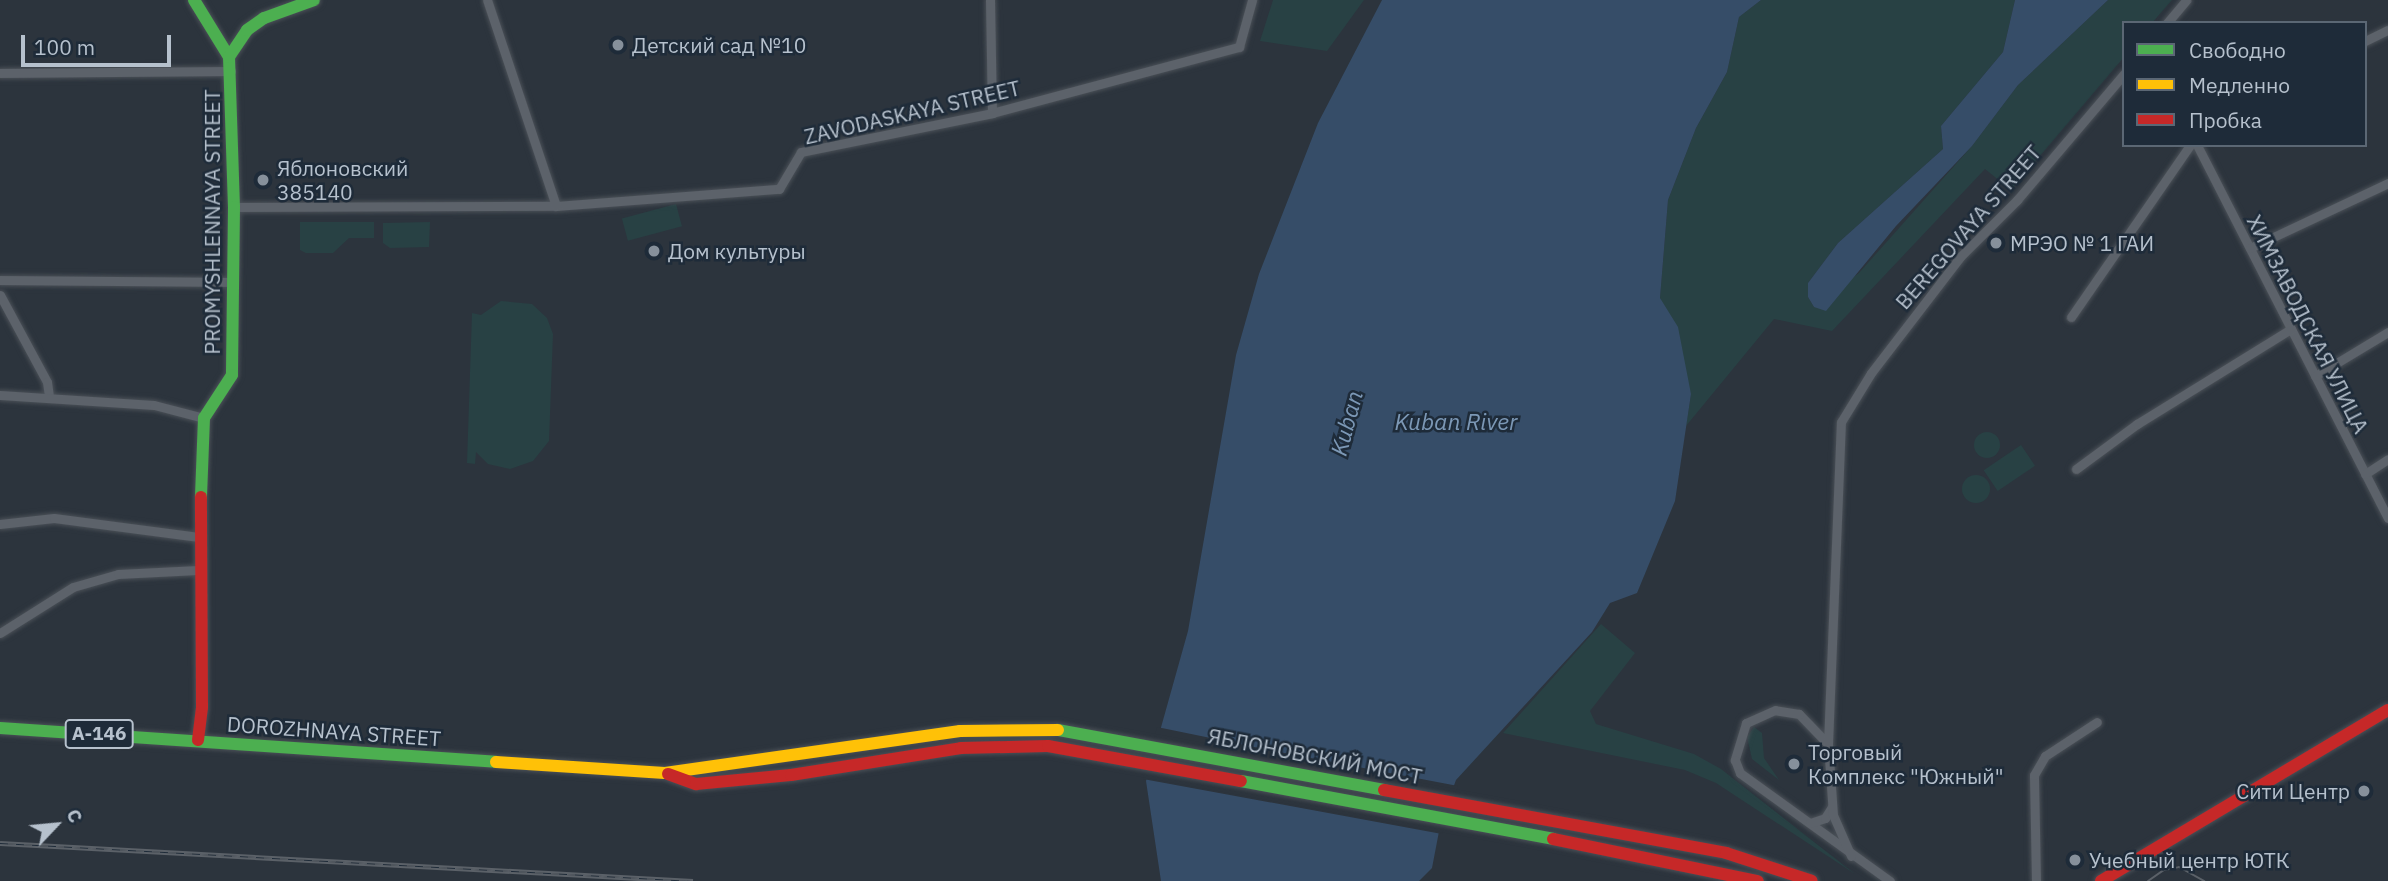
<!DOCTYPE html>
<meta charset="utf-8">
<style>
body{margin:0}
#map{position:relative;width:2388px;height:881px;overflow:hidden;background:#2c343d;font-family:"IBM Plex Sans",sans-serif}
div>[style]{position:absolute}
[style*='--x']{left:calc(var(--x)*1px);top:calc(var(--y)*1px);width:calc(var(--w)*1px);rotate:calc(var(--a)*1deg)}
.green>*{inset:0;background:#284144;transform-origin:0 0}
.round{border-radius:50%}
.water>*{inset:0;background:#364d68}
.pier>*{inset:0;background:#2c343d}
.roads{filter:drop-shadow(0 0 2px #4a5057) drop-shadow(0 0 2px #4a5057)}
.street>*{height:9px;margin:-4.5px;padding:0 4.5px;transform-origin:4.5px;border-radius:4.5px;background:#5c626a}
.fast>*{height:12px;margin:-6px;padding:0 6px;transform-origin:6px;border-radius:6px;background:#4caf50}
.slow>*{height:12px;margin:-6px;padding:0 6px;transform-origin:6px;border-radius:6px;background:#ffc107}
.jam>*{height:12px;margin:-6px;padding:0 6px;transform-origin:6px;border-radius:6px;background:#c62828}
.tram>*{height:2px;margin:-1px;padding:0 1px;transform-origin:1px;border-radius:1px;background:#5b6168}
.rail>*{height:5px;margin-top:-2.5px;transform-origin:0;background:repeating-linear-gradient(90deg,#1e2b39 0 8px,#5b6168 0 16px);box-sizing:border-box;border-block:2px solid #5b6168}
.dots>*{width:19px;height:19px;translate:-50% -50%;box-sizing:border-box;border:4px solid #1e2b39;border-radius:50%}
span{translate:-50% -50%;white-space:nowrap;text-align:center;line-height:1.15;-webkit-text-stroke:5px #1e2b39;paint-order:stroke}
.shield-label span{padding:2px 5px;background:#1e2b39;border:2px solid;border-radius:5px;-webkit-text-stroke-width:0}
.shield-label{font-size:19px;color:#b6c1cd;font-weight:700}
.poi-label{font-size:21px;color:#b6c1cd}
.left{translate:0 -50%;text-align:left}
.right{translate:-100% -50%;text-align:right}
.street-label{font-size:21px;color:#b6c1cd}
.water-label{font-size:23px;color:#7c98b6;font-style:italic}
.legend{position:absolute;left:2122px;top:21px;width:245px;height:126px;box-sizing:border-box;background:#1e2b39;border:2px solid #5b6774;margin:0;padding:9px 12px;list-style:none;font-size:21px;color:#b6c1cd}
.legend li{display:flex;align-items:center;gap:14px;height:35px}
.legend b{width:35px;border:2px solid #5b6774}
.north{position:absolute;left:21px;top:790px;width:70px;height:70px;-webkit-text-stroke:5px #1e2b39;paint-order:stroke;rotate:64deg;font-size:19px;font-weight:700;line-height:28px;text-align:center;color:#b6c1cd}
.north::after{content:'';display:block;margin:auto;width:24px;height:32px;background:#b6c1cd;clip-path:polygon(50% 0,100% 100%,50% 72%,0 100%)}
.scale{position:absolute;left:21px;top:35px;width:150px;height:32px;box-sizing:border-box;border:4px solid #b6c1cd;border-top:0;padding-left:9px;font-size:21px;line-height:24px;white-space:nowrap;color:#b6c1cd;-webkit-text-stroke:5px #1e2b39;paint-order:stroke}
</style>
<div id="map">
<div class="green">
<i style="clip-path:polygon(1273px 0,1364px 0,1327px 51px,1260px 41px)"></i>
<i style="clip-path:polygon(1761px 0,2015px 0,2003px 52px,1941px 126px,1943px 149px,1838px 243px,1808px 283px,1808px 297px,1814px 307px,1859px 273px,1972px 146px,2018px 85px,2108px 0,2172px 0,2152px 23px,2124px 23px,2124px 57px,2011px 190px,1985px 169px,1832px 331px,1774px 319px,1686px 426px,1691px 394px,1660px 298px,1668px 200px,1696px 128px,1727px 72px,1739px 17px)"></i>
<i style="left:676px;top:204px;width:23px;height:56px;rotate:75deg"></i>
<i style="clip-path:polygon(300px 222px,374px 222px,374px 238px,349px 238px,333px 253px,306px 253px,300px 250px)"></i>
<i style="clip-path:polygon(430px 222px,429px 247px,390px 248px,383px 243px,383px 223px)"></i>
<i style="clip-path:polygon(501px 301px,532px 304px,547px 318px,553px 334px,549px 441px,533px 461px,510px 469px,488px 464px,476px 452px,475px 464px,467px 463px,472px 313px,481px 315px)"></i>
<i class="round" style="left:1974px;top:432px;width:26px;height:26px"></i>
<i style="left:2021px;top:445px;width:25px;height:45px;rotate:56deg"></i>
<i class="round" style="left:1962px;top:475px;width:28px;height:28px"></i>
<i style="clip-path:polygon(1601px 624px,1635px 653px,1590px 711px,1596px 724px,1694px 754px,1721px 769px,1855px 874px,1716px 783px,1685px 770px,1503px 733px)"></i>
<i style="clip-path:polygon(1754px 727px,1762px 733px,1764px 758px,1779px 780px,1752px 759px,1747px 737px)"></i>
</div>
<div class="water">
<i style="clip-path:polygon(1382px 0,1761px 0,1739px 17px,1727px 72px,1696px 128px,1668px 200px,1660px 298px,1678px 327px,1691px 394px,1675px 501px,1637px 593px,1610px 603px,1592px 632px,1456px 780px,1441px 821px,1432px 868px,1419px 881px,1161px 881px,1146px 781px,1188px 631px,1236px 355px,1259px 274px,1318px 123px)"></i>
<i style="clip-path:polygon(2015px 0,2108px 0,2018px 85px,1972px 146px,1896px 226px,1826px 311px,1814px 307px,1808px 297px,1808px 283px,1838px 243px,1943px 149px,1941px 126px,2003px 52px)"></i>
</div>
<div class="pier">
<i style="clip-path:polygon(1157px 727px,1269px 750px,1458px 786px,1442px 834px,1143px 779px)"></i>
</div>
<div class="roads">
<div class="street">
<i style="--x:990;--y:0;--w:113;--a:89"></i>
<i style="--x:2167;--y:23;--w:30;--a:-50"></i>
<i style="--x:2365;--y:41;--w:25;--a:-26"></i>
<i style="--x:0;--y:73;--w:231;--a:-0.5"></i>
<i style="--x:2197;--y:145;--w:419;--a:62.9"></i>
<i style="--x:556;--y:206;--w:224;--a:-4.4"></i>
<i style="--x:779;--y:189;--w:43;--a:-59.3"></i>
<i style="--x:801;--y:152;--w:195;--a:-11.5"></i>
<i style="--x:992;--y:113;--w:256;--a:-15"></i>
<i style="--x:1239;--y:47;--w:49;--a:-74.5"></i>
<i style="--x:234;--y:207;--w:322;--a:-0.2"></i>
<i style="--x:556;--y:206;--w:217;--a:-108.5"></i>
<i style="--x:2250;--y:248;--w:153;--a:-25.2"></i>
<i style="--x:0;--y:280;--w:234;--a:0.5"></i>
<i style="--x:0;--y:295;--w:99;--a:61.6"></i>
<i style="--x:47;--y:382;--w:14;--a:82"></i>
<i style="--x:2071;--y:317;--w:209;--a:-55.3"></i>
<i style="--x:2315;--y:376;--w:85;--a:-31.1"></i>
<i style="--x:0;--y:395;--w:154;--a:3.7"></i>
<i style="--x:154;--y:405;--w:52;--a:14.6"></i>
<i style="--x:2076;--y:469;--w:76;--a:-36.4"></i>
<i style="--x:2137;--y:424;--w:181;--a:-31.7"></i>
<i style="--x:2365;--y:474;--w:27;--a:-33"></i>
<i style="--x:0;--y:524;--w:54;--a:-6.3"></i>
<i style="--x:54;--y:518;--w:146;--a:7.5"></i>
<i style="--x:0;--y:633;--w:86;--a:-32.2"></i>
<i style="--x:73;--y:587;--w:47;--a:-16.1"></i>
<i style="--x:118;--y:574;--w:80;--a:-2.9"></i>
<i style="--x:1828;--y:744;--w:42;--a:-134"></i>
<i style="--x:1799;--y:714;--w:24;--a:-171"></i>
<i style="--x:1775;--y:710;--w:32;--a:156"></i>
<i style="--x:1746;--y:723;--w:39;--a:107"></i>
<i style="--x:1735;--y:760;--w:14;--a:69"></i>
<i style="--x:1740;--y:773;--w:185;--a:35.8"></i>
<i style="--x:1810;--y:823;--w:16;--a:-18"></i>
<i style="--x:1825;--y:818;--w:13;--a:-58"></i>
<i style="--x:1851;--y:856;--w:45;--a:-113.7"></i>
<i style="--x:1833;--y:815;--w:71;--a:-94"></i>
<i style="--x:1828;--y:744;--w:322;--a:-87.7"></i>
<i style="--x:1841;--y:422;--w:57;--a:-58.5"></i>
<i style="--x:1871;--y:373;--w:146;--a:-52.5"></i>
<i style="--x:1960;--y:257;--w:81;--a:-45"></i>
<i style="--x:2017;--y:200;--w:165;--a:-49.7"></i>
<i style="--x:2036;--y:881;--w:106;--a:-91.1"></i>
<i style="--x:2034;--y:775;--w:22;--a:-60"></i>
<i style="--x:2045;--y:756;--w:62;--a:-33.2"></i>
</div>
<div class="fast">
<i style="--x:194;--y:0;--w:67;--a:58.4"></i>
<i style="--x:229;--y:57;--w:150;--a:88.1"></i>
<i style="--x:234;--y:207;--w:168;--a:90.7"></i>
<i style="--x:232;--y:375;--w:51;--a:123.1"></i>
<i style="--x:204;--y:418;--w:79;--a:92.2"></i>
<i style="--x:229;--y:57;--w:32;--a:-56"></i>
<i style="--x:247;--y:30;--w:21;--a:-35"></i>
<i style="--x:264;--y:18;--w:53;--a:-19.8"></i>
<i style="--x:0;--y:728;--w:497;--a:3.9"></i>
<i style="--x:1058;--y:730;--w:331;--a:10.4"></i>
<i style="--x:1241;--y:781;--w:317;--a:10.5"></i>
</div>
<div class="slow">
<i style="--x:496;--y:762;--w:169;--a:3.7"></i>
<i style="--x:665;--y:773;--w:298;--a:-8.1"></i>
<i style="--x:960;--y:731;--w:98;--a:-0.6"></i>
</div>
<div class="jam">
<i style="--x:198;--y:740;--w:33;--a:-83"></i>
<i style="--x:202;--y:707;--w:210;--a:-90.3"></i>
<i style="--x:668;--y:774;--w:30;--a:20"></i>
<i style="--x:696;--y:784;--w:95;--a:-5.4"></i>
<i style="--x:791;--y:775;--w:172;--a:-9"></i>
<i style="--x:961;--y:748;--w:87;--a:-1.3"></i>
<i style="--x:1048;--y:746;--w:196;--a:10.3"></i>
<i style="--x:1384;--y:790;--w:348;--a:10.4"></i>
<i style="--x:1726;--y:853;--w:90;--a:18"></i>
<i style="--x:1553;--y:839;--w:209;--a:11.6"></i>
<i style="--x:2101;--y:881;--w:334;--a:-30.8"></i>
</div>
</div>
<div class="tram">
<i style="--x:2148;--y:881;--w:19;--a:-35"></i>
<i style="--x:2164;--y:870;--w:15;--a:-11"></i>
<i style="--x:2179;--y:867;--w:29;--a:29"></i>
</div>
<div class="rail">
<i style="--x:0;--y:843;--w:694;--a:3.14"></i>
</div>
<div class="dots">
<i style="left:618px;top:45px;background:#86909b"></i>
<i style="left:263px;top:180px;background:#86909b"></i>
<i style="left:1996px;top:243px;background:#86909b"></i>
<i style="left:654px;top:251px;background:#86909b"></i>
<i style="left:1794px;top:764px;background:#86909b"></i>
<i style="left:2364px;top:791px;background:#86909b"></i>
<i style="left:2075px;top:860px;background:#86909b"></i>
</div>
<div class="shield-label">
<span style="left:99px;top:734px">А-146</span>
</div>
<div class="poi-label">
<span class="left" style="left:632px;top:45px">Детский сад №10</span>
<span class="left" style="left:277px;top:180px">Яблоновский<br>385140</span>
<span class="left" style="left:2010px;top:243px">МРЭО № 1 ГАИ</span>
<span class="left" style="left:668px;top:251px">Дом культуры</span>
<span class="left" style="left:1808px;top:764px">Торговый<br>Комплекс "Южный"</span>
<span class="right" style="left:2350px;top:791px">Сити Центр</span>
<span class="left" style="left:2089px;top:860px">Учебный центр ЮТК</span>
</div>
<div class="street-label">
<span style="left:912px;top:112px;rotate:-13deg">ZAVODASKAYA STREET</span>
<span style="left:212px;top:222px;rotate:-90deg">PROMYSHLENNAYA STREET</span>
<span style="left:1968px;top:227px;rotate:-49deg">BEREGOVAYA STREET</span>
<span style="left:2308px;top:324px;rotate:63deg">ХИМЗАВОДСКАЯ УЛИЦА</span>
<span style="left:334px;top:731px;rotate:4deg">DOROZHNAYA STREET</span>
<span style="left:1315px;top:756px;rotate:11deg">ЯБЛОНОВСКИЙ МОСТ</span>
</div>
<div class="water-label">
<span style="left:1456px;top:421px">Kuban River</span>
<span style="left:1346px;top:423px;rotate:-75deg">Kuban</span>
</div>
<ul class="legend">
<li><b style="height:9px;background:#4caf50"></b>Свободно</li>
<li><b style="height:9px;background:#ffc107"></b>Медленно</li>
<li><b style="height:9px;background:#c62828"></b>Пробка</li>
</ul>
<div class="north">С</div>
<div class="scale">100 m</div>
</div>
